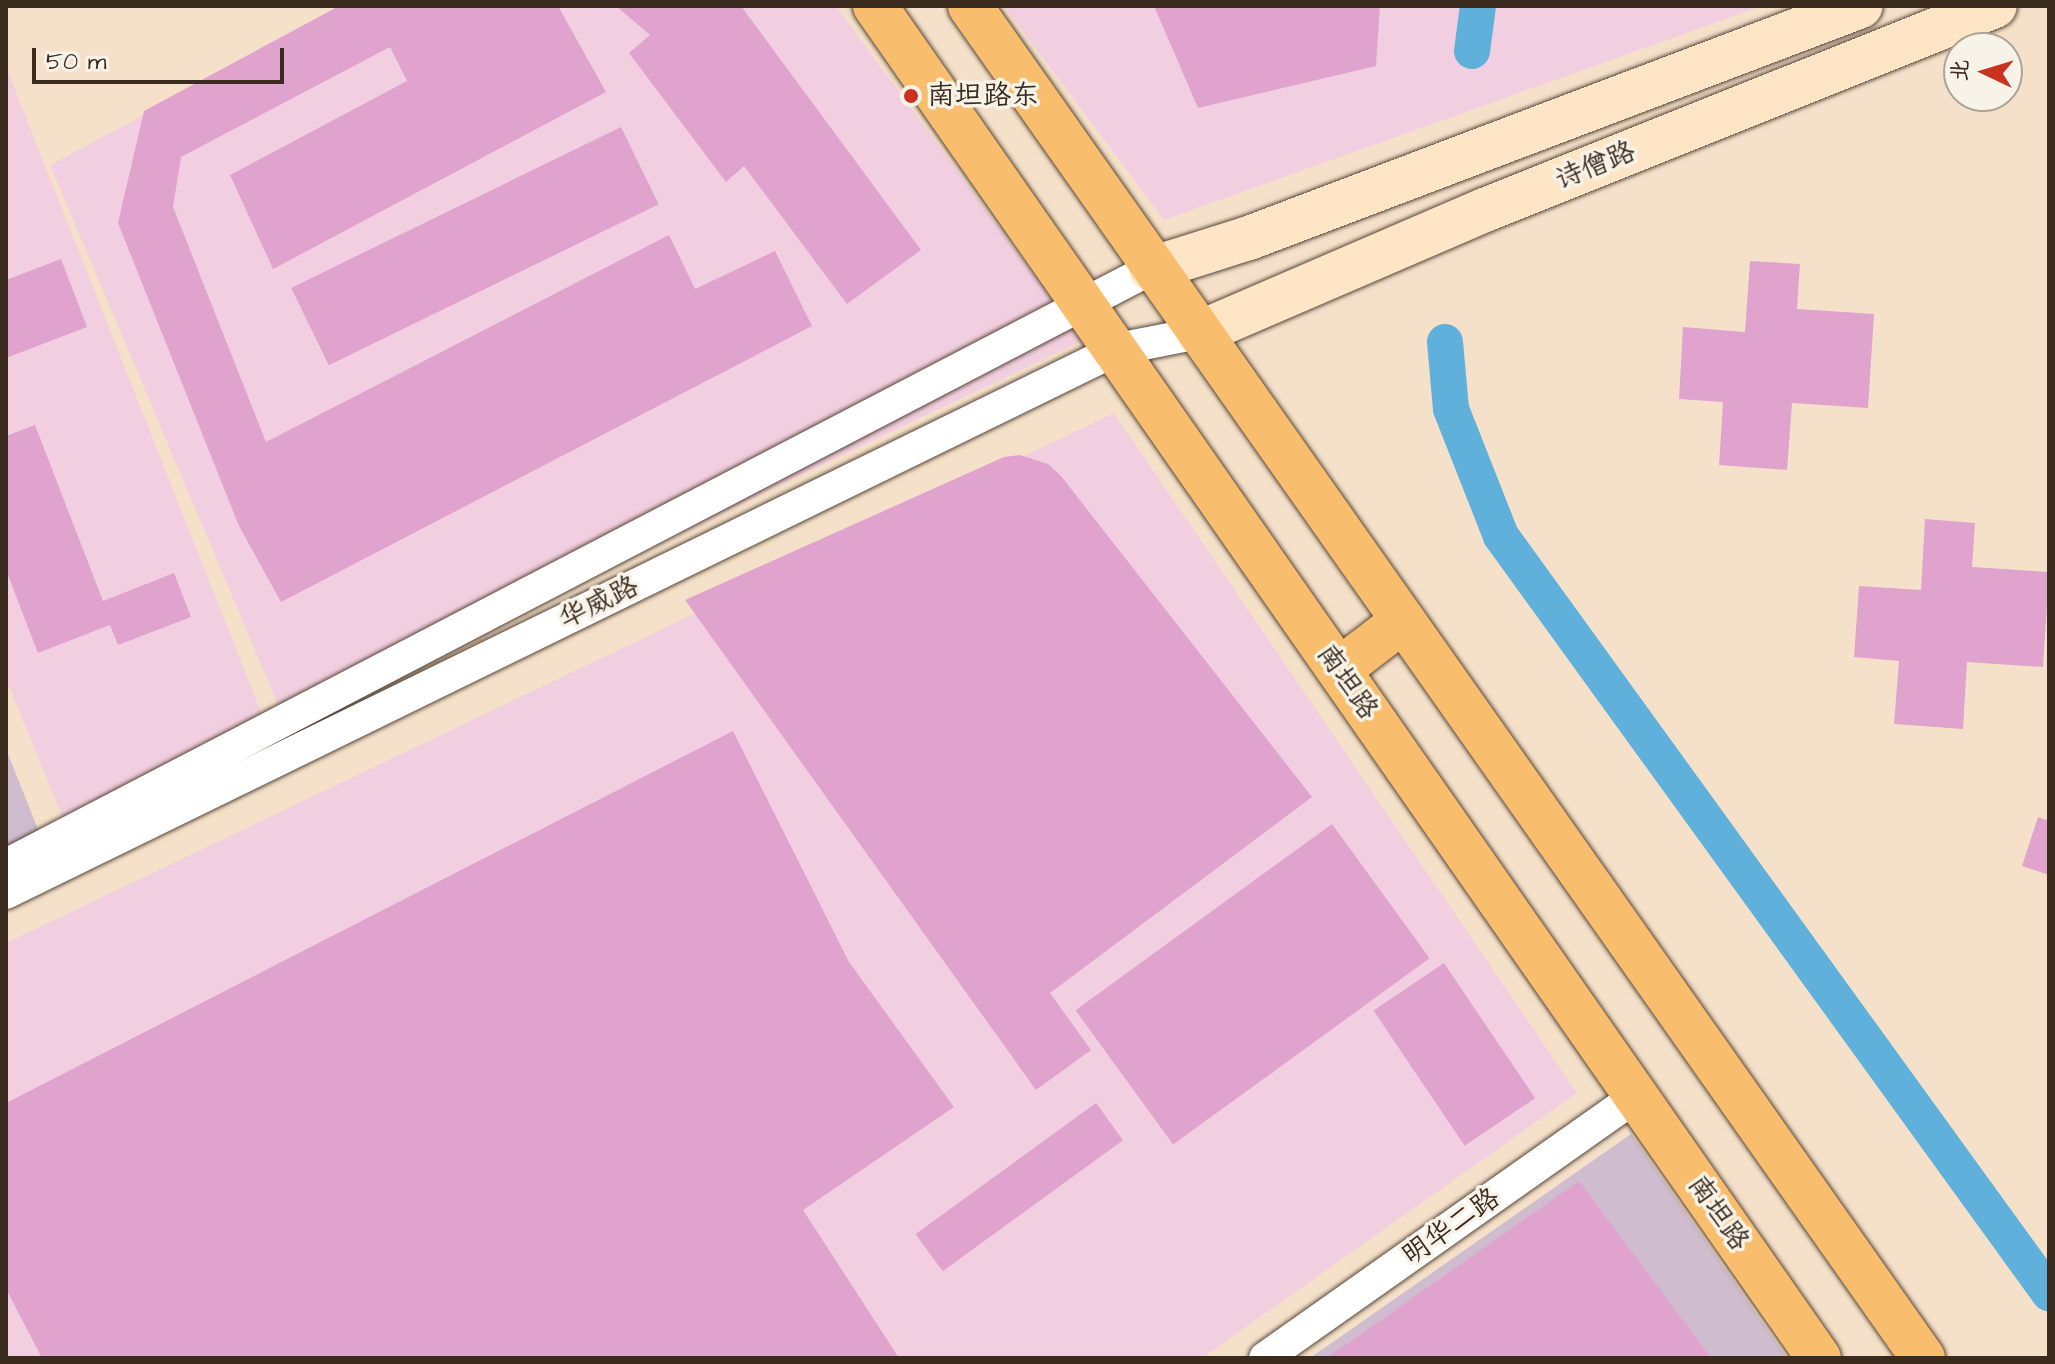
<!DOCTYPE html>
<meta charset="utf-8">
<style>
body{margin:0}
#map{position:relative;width:2055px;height:1364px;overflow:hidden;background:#f5e1c9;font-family:"Architects Daughter","LXGW WenKai TC",sans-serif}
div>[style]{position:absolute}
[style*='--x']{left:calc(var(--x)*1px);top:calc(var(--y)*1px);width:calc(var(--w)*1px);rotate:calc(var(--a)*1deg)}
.built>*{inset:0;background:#f2cfe0}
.industrial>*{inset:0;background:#cfbdcf}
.canal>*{height:36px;margin:-18px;padding:0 18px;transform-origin:18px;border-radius:18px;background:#5fb0da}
.building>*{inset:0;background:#dfa3ce;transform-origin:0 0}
.roads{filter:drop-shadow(0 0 2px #574538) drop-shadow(0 0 2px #574538)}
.street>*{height:32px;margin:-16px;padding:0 16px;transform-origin:16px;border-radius:16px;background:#fff}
.secondary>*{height:44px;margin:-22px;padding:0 22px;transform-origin:22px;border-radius:22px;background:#fde5c5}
.primary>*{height:44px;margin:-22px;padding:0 22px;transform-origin:22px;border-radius:22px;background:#f9be6d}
.dots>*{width:22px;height:22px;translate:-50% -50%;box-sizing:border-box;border:4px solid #f7f3e8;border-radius:50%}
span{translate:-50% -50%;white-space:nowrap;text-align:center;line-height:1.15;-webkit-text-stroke:7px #f7f3e8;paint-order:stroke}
.poi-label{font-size:28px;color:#3b2a1e}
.left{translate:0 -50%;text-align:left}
.street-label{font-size:28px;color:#3b2a1e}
.frame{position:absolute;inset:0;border:8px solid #3b2a1e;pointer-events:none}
.north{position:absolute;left:1943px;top:32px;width:80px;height:80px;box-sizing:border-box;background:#f7f3e8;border:2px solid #aca397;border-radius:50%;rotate:274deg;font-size:22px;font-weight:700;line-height:32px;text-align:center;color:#3b2a1e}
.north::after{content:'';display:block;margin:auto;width:28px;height:36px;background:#c8321e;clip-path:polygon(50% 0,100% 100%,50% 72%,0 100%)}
.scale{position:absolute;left:32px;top:48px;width:252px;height:36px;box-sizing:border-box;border:4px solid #3b2a1e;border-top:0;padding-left:10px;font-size:24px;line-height:28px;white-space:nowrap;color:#3b2a1e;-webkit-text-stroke:6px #f7f3e8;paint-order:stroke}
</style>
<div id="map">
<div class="built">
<i style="clip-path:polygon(349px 6px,836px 6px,1082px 341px,285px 721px,50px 165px)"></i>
<i style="clip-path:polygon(1004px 6px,1762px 6px,1164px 220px)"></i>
<i style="clip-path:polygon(6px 67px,272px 740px,71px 838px,6px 679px)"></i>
<i style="clip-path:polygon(1114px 413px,1577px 1093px,1202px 1358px,6px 1358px,6px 943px)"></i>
</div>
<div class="industrial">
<i style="clip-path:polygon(6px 749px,45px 847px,6px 866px)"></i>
<i style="clip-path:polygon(1631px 1134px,1787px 1358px,1310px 1358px)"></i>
</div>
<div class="canal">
<i style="--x:1472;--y:51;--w:45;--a:-82.4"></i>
<i style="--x:1445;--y:342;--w:67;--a:84.9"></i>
<i style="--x:1451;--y:409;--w:136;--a:68.5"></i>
<i style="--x:1501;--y:536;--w:935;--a:54.1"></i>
</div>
<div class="building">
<i style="clip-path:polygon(339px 6px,558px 6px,606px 92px,273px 269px,230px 175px,407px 81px,390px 47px,181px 157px,173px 207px,266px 442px,669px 235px,695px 289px,775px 251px,812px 326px,281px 602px,239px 526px,118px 223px,144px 111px)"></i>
<i style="clip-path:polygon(616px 6px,741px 6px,921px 250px,847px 304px,744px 166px,726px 182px,629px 53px,650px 35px)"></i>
<i style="clip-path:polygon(1154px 6px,1380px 6px,1376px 66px,1198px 108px)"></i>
<i style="left:621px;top:127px;width:86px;height:367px;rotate:64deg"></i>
<i style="clip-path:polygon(61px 259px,87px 327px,6px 358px,6px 280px)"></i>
<i style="clip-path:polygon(1750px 261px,1800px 264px,1797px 309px,1874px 314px,1868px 408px,1792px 403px,1787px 470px,1719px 465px,1723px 402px,1679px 399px,1683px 327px,1745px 332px)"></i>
<i style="clip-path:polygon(35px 425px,103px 601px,174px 573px,191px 617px,118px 645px,110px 625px,38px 653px,6px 570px,6px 436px)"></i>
<i style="clip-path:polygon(1020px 455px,1048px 464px,1061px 476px,1312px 797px,1050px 993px,1091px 1050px,1036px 1090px,685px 600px,1004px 457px)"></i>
<i style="clip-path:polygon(1925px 519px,1975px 523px,1972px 567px,2049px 572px,2043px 667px,1967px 662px,1963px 729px,1894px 724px,1899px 661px,1854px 657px,1859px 586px,1921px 590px)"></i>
<i style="clip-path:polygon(733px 731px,849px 962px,954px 1107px,803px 1210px,899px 1358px,42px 1358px,6px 1289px,6px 1103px)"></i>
<i style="clip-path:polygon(2038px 817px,2049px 821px,2049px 875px,2022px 866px)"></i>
<i style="left:1332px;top:824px;width:166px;height:317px;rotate:54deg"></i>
<i style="left:1444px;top:963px;width:163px;height:85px;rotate:56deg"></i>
<i style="left:1096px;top:1103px;width:46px;height:223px;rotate:54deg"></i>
<i style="clip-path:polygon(1579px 1181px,1711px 1358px,1327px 1358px)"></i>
</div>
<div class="roads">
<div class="street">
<i style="--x:6;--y:865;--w:1291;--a:-27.5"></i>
<i style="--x:6;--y:893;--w:1238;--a:-26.07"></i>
<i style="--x:1118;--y:349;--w:83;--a:-11.2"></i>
<i style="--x:1265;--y:1358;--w:454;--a:-35.2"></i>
</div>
<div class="secondary">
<i style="--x:1151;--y:269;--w:103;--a:-17.6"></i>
<i style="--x:1249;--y:238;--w:654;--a:-20.76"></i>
<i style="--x:1199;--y:333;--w:311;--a:-23.3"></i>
<i style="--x:1485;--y:210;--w:549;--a:-21.8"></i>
</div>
<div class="primary">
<i style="--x:875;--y:6;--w:1649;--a:55.08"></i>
<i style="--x:970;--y:6;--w:1654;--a:54.82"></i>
<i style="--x:1339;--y:670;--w:78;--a:-37.7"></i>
</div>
</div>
<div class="dots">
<i style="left:911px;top:96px;background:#c8321e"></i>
</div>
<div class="poi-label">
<span class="left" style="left:927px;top:96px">南坦路东</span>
</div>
<div class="street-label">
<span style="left:1595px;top:166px;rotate:-22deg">诗僧路</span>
<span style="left:599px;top:603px;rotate:-26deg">华威路</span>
<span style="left:1347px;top:682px;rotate:55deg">南坦路</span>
<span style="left:1718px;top:1213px;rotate:55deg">南坦路</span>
<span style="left:1451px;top:1227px;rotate:-35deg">明华二路</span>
</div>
<div class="frame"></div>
<div class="north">北</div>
<div class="scale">50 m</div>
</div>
